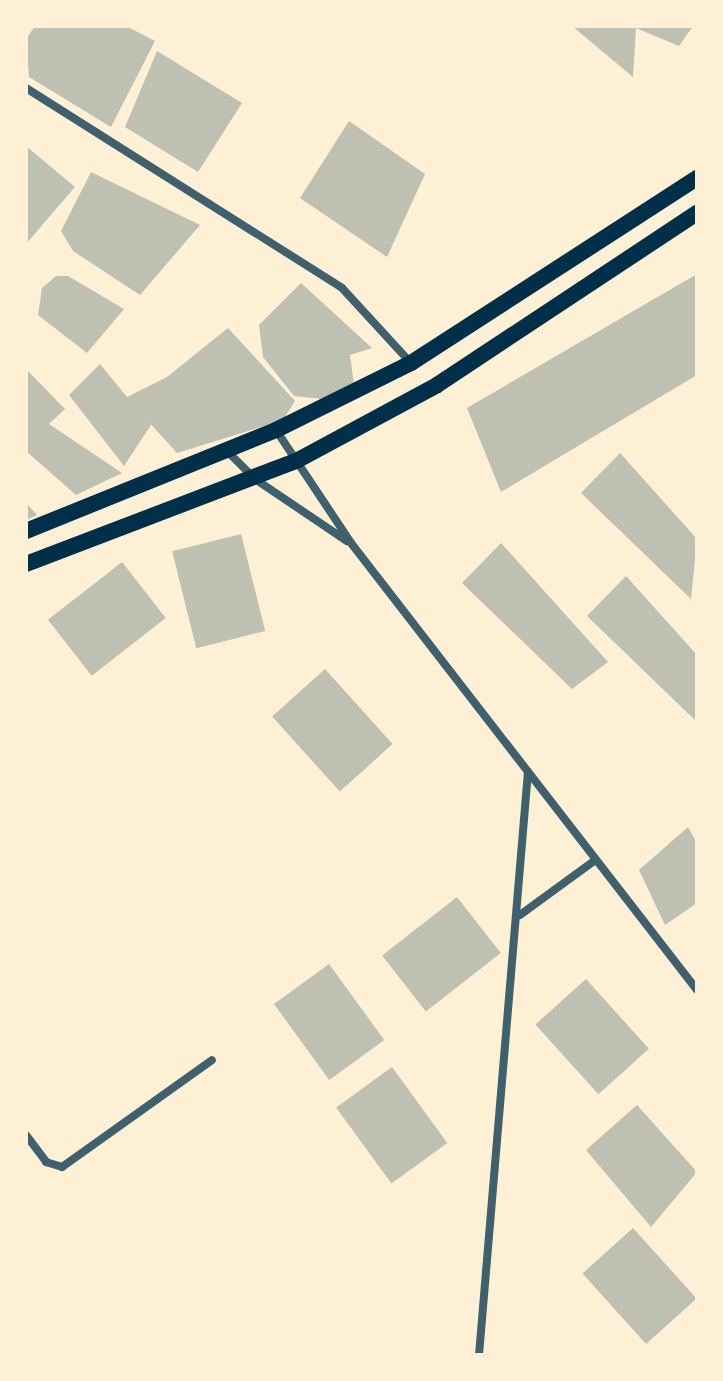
<!DOCTYPE html>
<style>
body{margin:0}
#map{position:relative;width:723px;height:1381px;overflow:hidden;background:#fdf0d5;font-family:"Asap Condensed",sans-serif}
div>[style]{position:absolute}
[style*='--x']{left:calc(var(--x)*1px);top:calc(var(--y)*1px);width:calc(var(--w)*1px);rotate:calc(var(--a)*1deg)}
.building>*{inset:0;background:#bec0b2;transform-origin:0 0}
.minor>*{height:8px;margin:-4px;padding:0 4px;transform-origin:4px;border-radius:4px;background:#3f606c}
.secondary>*{height:16px;margin:-8px;padding:0 8px;transform-origin:8px;border-radius:8px;background:#003049}
span{translate:-50% -50%;white-space:nowrap;text-align:center;line-height:1.15;-webkit-text-stroke:6px #fdf0d5;paint-order:stroke}
.frame{position:absolute;inset:0;border:28px solid #fdf0d5;pointer-events:none}
</style>
<div id="map">
<div class="building">
<i style="clip-path:polygon(35px 26px,126px 26px,155px 41px,111px 127px,29px 77px,26px 39px)"></i>
<i style="clip-path:polygon(572px 26px,693px 26px,679px 46px,636px 28px,633px 77px)"></i>
<i style="clip-path:polygon(157px 51px,242px 103px,198px 172px,125px 127px)"></i>
<i style="clip-path:polygon(349px 121px,425px 174px,387px 257px,300px 198px)"></i>
<i style="clip-path:polygon(26px 146px,75px 187px,26px 244px)"></i>
<i style="clip-path:polygon(91px 172px,200px 225px,140px 295px,73px 251px,61px 231px)"></i>
<i style="clip-path:polygon(697px 274px,697px 375px,501px 492px,467px 408px)"></i>
<i style="clip-path:polygon(56px 276px,68px 276px,124px 309px,87px 353px,38px 315px,42px 288px)"></i>
<i style="clip-path:polygon(301px 283px,372px 348px,350px 355px,354px 385px,322px 399px,294px 396px,263px 357px,259px 325px)"></i>
<i style="clip-path:polygon(228px 328px,295px 401px,283px 420px,177px 453px,146px 419px,151px 425px,124px 466px,69px 395px,100px 364px,127px 397px,167px 377px)"></i>
<i style="clip-path:polygon(26px 369px,65px 409px,49px 424px,122px 473px,76px 495px,26px 451px)"></i>
<i style="clip-path:polygon(620px 453px,697px 539px,691px 599px,581px 493px)"></i>
<i style="clip-path:polygon(26px 503px,37px 515px,26px 520px)"></i>
<i style="left:241px;top:534px;width:100px;height:71px;rotate:76deg"></i>
<i style="clip-path:polygon(501px 543px,608px 662px,572px 689px,462px 583px)"></i>
<i style="left:122px;top:562px;width:71px;height:94px;rotate:52deg"></i>
<i style="clip-path:polygon(626px 576px,697px 655px,697px 722px,587px 616px)"></i>
<i style="left:325px;top:669px;width:101px;height:71px;rotate:48deg"></i>
<i style="clip-path:polygon(688px 827px,697px 843px,697px 903px,665px 925px,639px 870px)"></i>
<i style="left:457px;top:897px;width:71px;height:95px;rotate:52deg"></i>
<i style="left:329px;top:964px;width:94px;height:68px;rotate:54deg"></i>
<i style="left:586px;top:979px;width:94px;height:68px;rotate:48deg"></i>
<i style="left:392px;top:1067px;width:94px;height:69px;rotate:54deg"></i>
<i style="clip-path:polygon(637px 1105px,697px 1172px,651px 1227px,586px 1150px)"></i>
<i style="left:633px;top:1228px;width:95px;height:68px;rotate:48deg"></i>
</div>
<div class="minor">
<i style="--x:26;--y:88;--w:374;--a:32.3"></i>
<i style="--x:342;--y:288;--w:100;--a:47.4"></i>
<i style="--x:276;--y:430;--w:136;--a:56.4"></i>
<i style="--x:351;--y:543;--w:565;--a:52.26"></i>
<i style="--x:227;--y:451;--w:40;--a:45"></i>
<i style="--x:255;--y:479;--w:111;--a:34"></i>
<i style="--x:520;--y:915;--w:92;--a:-36.1"></i>
<i style="--x:26;--y:1135;--w:34;--a:53"></i>
<i style="--x:46;--y:1162;--w:17;--a:17"></i>
<i style="--x:62;--y:1167;--w:184;--a:-35.5"></i>
<i style="--x:479;--y:1355;--w:585;--a:-85.2"></i>
</div>
<div class="secondary">
<i style="--x:26;--y:531;--w:270;--a:-22"></i>
<i style="--x:276;--y:430;--w:151;--a:-26.4"></i>
<i style="--x:411;--y:363;--w:341;--a:-32.9"></i>
<i style="--x:26;--y:564;--w:291;--a:-20.9"></i>
<i style="--x:298;--y:460;--w:158;--a:-28.3"></i>
<i style="--x:437;--y:385;--w:312;--a:-33.5"></i>
</div>
<div class="frame"></div>
</div>
